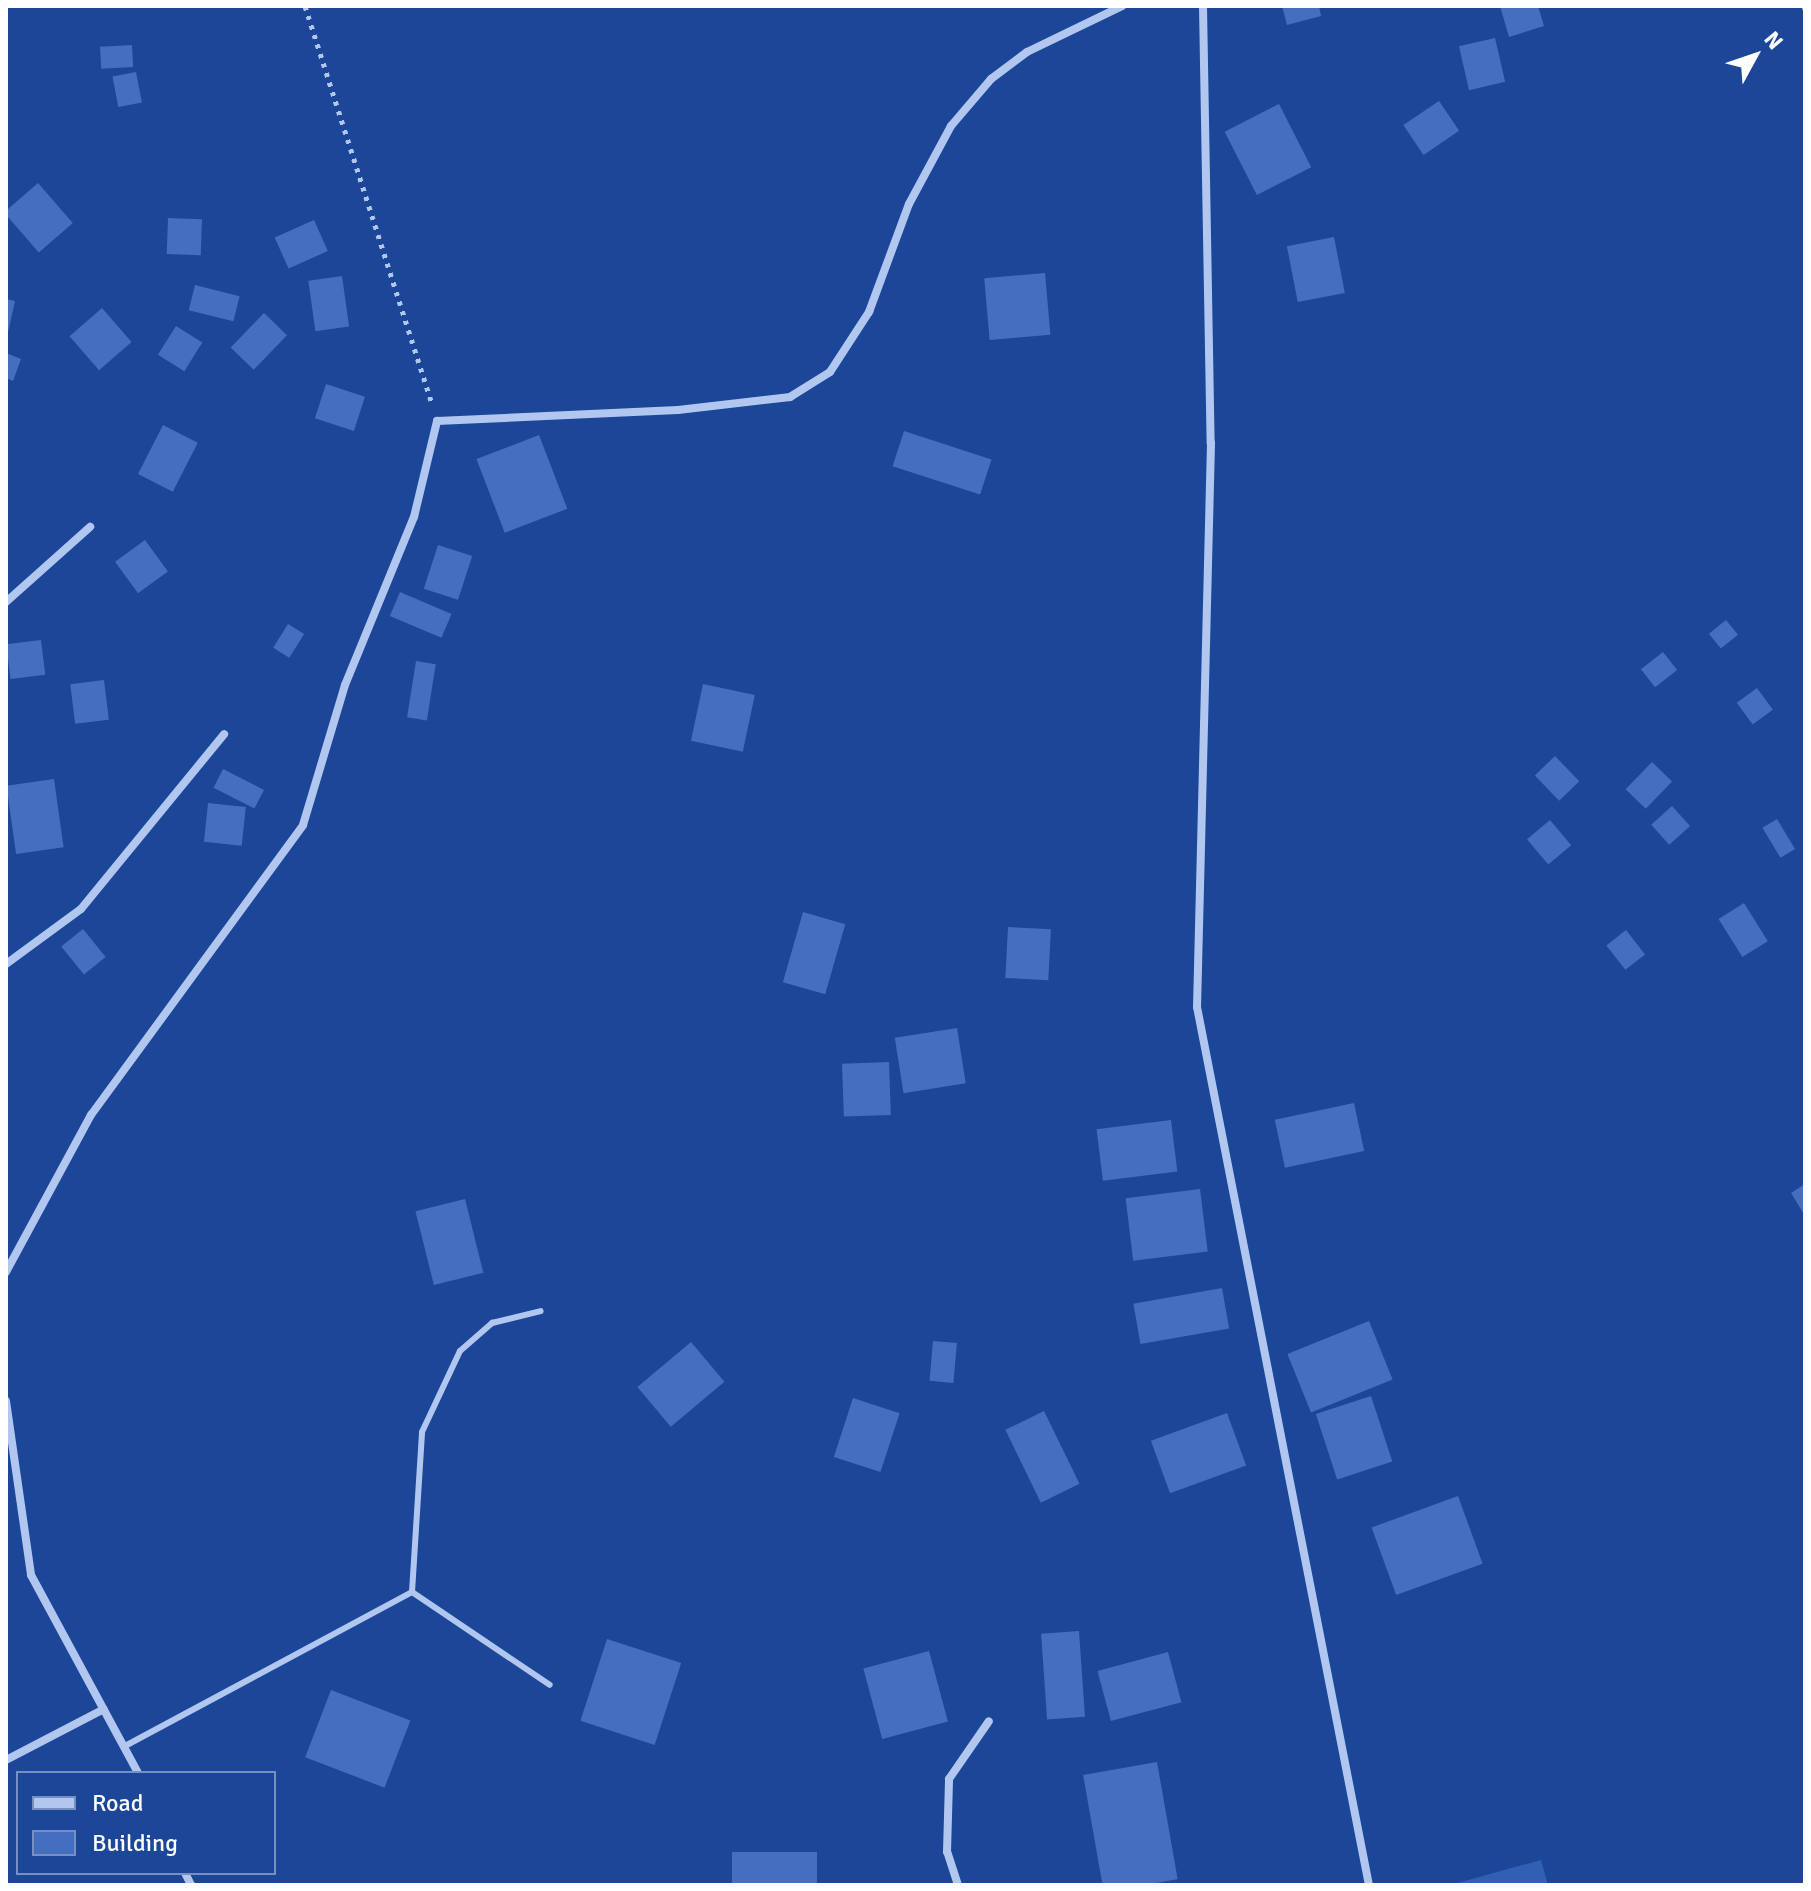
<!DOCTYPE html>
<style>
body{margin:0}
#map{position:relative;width:1811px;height:1891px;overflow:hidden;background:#1c4698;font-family:Signika,sans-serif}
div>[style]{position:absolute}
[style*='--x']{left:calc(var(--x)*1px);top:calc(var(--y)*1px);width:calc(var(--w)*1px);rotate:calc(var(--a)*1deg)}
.green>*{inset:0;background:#305fb4}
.building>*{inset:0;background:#446fbe;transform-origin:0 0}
.path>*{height:5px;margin-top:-2.5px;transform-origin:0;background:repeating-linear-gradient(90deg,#b1c7f0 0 4px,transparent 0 10px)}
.lane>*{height:6px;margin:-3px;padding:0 3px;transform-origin:3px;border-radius:3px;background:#b1c7f0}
.street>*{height:8px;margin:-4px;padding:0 4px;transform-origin:4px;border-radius:4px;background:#b1c7f0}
span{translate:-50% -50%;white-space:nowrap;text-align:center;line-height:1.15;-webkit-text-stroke:6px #1c4698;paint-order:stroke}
.frame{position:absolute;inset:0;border:8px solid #fff;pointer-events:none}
.legend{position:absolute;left:16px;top:1771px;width:260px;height:104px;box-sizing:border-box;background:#1c4698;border:2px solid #7790c1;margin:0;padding:10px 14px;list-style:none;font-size:24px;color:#fff}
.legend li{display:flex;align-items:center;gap:16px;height:40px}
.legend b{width:40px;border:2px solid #7790c1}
.north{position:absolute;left:1715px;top:16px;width:80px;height:80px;-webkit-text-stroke:6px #1c4698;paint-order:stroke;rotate:50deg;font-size:22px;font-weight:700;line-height:32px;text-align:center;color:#fff}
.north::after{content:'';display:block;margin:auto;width:28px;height:36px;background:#fff;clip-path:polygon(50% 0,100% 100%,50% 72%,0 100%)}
</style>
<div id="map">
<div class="green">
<i style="clip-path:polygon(1541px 1860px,1548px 1885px,1450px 1885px)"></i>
</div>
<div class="building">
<i style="clip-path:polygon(1282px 6px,1319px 6px,1321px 16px,1287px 25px)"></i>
<i style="clip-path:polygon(1500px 6px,1538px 6px,1544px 26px,1509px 37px)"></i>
<i style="left:1495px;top:38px;width:45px;height:37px;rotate:77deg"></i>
<i style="left:132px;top:45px;width:22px;height:32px;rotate:87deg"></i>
<i style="left:136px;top:72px;width:31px;height:24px;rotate:79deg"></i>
<i style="left:1439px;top:101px;width:36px;height:43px;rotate:56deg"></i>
<i style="left:1279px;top:104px;width:71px;height:61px;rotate:63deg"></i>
<i style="left:38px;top:183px;width:53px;height:45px;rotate:49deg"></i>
<i style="left:168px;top:218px;width:34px;height:36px;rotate:2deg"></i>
<i style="left:314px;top:220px;width:34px;height:43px;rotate:66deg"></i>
<i style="left:1334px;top:237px;width:57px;height:48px;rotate:79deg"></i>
<i style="left:1045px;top:273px;width:62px;height:61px;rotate:85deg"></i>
<i style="left:342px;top:276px;width:51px;height:34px;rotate:82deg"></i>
<i style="left:195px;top:285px;width:46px;height:26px;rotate:14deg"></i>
<i style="clip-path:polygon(6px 299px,15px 301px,7px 337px,6px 337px)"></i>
<i style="left:102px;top:308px;width:45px;height:43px;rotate:49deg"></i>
<i style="left:264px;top:313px;width:32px;height:48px;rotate:44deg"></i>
<i style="left:176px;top:326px;width:31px;height:34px;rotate:32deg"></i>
<i style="clip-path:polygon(6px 353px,21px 359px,13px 381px,6px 378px)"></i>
<i style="left:326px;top:384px;width:41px;height:36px;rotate:18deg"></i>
<i style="left:163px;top:425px;width:39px;height:55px;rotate:27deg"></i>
<i style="left:904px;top:431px;width:92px;height:37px;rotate:18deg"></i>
<i style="left:539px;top:435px;width:79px;height:67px;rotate:69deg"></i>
<i style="left:145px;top:540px;width:39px;height:37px;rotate:54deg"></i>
<i style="left:438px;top:545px;width:36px;height:46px;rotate:18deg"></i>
<i style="left:400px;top:592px;width:56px;height:26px;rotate:23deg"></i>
<i style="left:1726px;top:620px;width:19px;height:22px;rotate:51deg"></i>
<i style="left:288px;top:624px;width:19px;height:28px;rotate:32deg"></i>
<i style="left:41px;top:640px;width:35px;height:35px;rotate:83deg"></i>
<i style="left:1663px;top:652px;width:23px;height:28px;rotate:52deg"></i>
<i style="left:416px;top:661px;width:20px;height:57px;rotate:9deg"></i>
<i style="left:104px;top:680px;width:40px;height:34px;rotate:83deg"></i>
<i style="left:703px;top:684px;width:53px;height:58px;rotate:12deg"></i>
<i style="left:1757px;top:688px;width:27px;height:25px;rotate:54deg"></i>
<i style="left:1555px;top:756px;width:35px;height:28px;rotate:46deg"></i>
<i style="left:1652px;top:762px;width:28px;height:38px;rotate:44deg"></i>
<i style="left:223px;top:769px;width:46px;height:21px;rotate:27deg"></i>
<i style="left:54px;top:779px;width:69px;height:48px;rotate:82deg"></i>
<i style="left:208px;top:803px;width:38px;height:39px;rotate:6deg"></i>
<i style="left:1672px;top:806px;width:27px;height:28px;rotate:48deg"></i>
<i style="left:1777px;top:819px;width:35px;height:17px;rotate:59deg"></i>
<i style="left:1550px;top:820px;width:33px;height:30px;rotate:50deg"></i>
<i style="left:1744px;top:903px;width:45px;height:30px;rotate:58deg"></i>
<i style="left:803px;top:912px;width:44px;height:73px;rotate:16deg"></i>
<i style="left:1008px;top:927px;width:43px;height:51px;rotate:3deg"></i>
<i style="left:83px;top:929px;width:36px;height:28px;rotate:51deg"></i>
<i style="left:1626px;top:930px;width:31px;height:25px;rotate:52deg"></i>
<i style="left:957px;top:1028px;width:56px;height:63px;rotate:81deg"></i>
<i style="left:889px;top:1062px;width:53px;height:47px;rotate:88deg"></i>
<i style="left:1354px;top:1103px;width:49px;height:81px;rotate:78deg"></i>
<i style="left:1171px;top:1120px;width:52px;height:75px;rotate:83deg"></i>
<i style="clip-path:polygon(1805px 1184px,1805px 1216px,1791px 1193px)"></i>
<i style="left:1200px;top:1189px;width:63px;height:75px;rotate:83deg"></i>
<i style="left:465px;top:1199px;width:76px;height:51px;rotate:76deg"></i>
<i style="left:1222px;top:1288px;width:41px;height:90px;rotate:80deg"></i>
<i style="left:1369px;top:1321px;width:63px;height:88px;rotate:68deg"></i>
<i style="left:933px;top:1341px;width:24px;height:40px;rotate:5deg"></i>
<i style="left:691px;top:1342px;width:52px;height:70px;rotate:50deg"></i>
<i style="left:1371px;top:1396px;width:69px;height:58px;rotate:72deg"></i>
<i style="left:853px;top:1398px;width:49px;height:62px;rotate:18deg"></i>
<i style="left:1044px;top:1411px;width:81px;height:43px;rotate:64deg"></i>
<i style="left:1227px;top:1413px;width:56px;height:81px;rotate:70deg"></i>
<i style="left:1458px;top:1496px;width:72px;height:92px;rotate:70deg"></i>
<i style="left:1079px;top:1631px;width:86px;height:38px;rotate:86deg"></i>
<i style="left:607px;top:1639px;width:78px;height:86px;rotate:18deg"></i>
<i style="left:929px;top:1651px;width:73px;height:68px;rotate:75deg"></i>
<i style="left:1168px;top:1652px;width:52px;height:73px;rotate:75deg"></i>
<i style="left:331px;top:1690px;width:85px;height:72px;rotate:21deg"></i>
<i style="left:1157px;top:1762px;width:119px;height:75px;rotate:80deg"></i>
<i style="left:817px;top:1852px;width:33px;height:85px;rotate:90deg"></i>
</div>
<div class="path">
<i style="--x:305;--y:6;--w:415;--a:72.3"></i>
<i style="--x:1804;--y:6;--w:3;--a:72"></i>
</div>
<div class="lane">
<i style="--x:412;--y:1592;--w:166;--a:34"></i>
<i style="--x:125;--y:1746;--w:326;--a:-28.2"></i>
<i style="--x:412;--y:1592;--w:160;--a:-86.4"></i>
<i style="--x:422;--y:1432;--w:89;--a:-64.9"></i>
<i style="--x:460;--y:1351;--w:43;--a:-41.2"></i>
<i style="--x:492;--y:1323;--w:50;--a:-13.8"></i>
</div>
<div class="street">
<i style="--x:1203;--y:6;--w:437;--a:89"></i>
<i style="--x:1211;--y:443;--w:564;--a:91.42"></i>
<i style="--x:1197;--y:1007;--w:895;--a:78.92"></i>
<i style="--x:6;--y:602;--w:113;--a:-41.8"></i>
<i style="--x:6;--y:964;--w:93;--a:-36.3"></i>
<i style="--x:81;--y:909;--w:226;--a:-50.7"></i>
<i style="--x:6;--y:1272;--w:179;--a:-61.6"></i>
<i style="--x:91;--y:1115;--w:359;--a:-53.8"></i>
<i style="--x:303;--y:825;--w:146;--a:-73.3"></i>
<i style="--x:345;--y:685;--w:182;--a:-67.7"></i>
<i style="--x:414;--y:517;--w:99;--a:-76.5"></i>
<i style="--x:437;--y:421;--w:241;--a:-2.6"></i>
<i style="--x:678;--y:410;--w:113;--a:-6.6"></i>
<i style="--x:790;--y:397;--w:47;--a:-32"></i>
<i style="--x:830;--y:372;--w:72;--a:-57"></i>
<i style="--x:869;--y:312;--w:115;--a:-69.7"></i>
<i style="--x:909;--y:204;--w:89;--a:-61.7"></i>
<i style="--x:951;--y:126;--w:62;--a:-49.6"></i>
<i style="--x:991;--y:79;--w:45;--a:-36.9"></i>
<i style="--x:1027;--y:52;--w:106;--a:-25.8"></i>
<i style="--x:6;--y:1401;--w:176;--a:81.8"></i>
<i style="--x:31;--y:1575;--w:225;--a:61.6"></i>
<i style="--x:6;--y:1760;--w:110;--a:-27.5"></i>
<i style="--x:185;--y:1873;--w:13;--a:63"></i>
<i style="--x:958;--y:1885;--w:35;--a:-108"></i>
<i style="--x:947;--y:1852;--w:73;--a:-88.4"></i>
<i style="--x:949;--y:1779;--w:70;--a:-55.4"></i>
</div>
<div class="frame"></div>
<ul class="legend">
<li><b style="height:10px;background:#b1c7f0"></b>Road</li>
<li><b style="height:22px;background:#446fbe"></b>Building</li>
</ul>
<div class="north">N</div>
</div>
